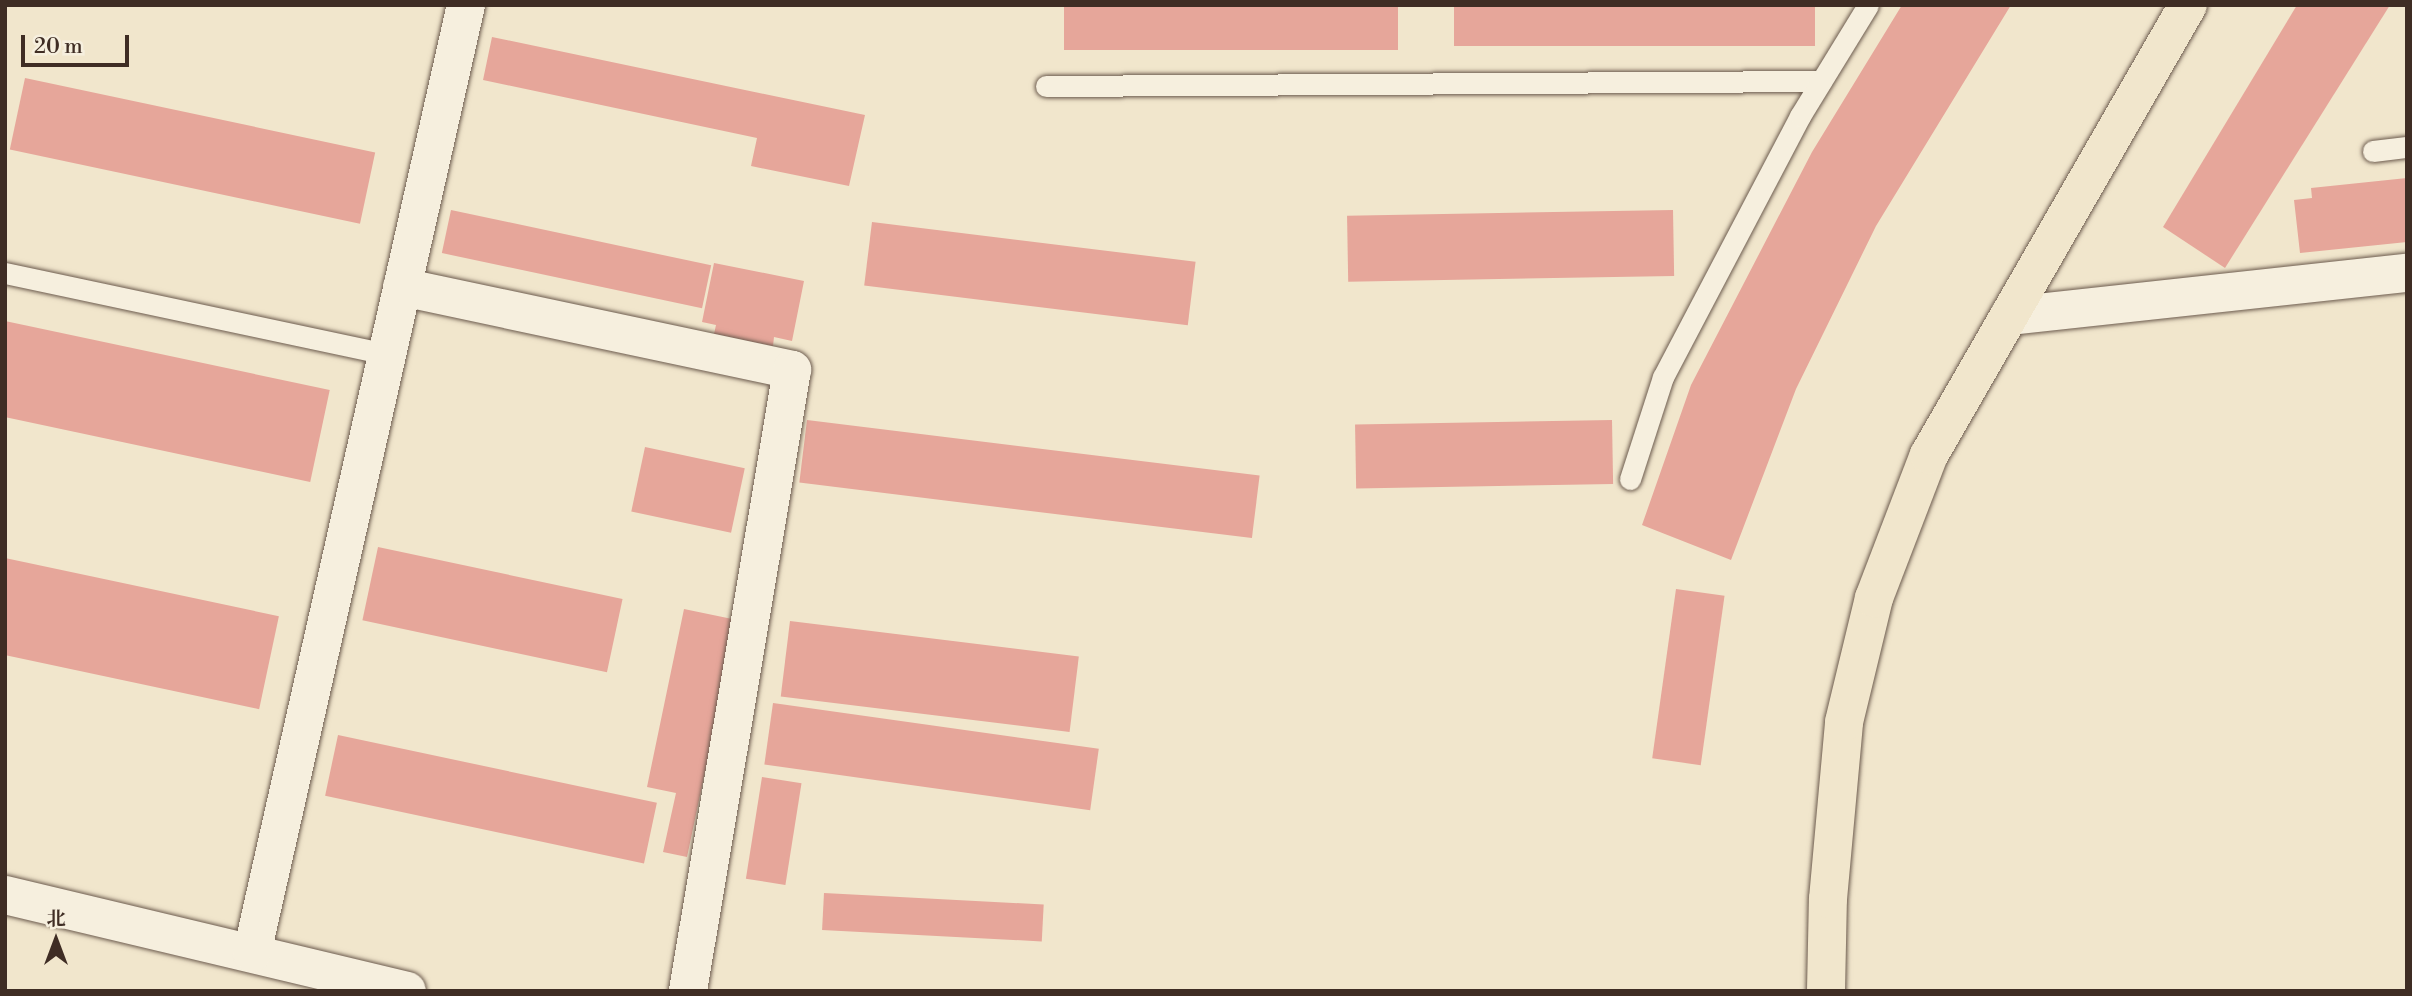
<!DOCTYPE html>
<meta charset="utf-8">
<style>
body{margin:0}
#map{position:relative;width:2412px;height:996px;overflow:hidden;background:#f1e6cc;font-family:"Libre Bodoni","Noto Serif SC",serif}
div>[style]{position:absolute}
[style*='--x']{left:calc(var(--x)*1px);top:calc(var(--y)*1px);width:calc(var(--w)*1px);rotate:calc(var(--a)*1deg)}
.building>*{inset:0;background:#e6a69a;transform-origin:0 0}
.roads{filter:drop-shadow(0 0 2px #6c5b4e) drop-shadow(0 0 2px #6c5b4e)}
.lane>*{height:21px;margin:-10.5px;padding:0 10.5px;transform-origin:10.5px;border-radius:10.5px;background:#f6efde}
.street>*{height:38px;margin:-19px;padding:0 19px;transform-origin:19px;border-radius:19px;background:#f6efde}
.primary>*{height:38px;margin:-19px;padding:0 19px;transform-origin:19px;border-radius:19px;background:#f1e6cc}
span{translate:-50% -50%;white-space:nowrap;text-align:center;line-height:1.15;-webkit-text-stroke:7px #f6efde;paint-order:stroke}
.frame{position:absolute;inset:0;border:7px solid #3f2d24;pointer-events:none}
.north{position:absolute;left:21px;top:905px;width:70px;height:70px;-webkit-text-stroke:5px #f6efde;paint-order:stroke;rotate:0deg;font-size:19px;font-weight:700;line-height:28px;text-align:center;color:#3f2d24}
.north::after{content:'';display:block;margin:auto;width:24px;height:32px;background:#3f2d24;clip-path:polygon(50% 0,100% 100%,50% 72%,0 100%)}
.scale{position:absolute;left:21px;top:35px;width:108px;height:32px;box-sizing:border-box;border:4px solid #3f2d24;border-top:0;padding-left:9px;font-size:21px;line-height:24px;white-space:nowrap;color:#3f2d24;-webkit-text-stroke:5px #f6efde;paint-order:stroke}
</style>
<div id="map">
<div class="building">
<i style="left:1064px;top:5px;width:334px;height:45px"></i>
<i style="left:1454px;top:5px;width:361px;height:41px"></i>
<i style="clip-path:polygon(1902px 5px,2011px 5px,1876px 226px,1796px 389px,1731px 560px,1642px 525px,1691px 385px,1812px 152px)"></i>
<i style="clip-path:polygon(2297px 5px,2390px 5px,2225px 268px,2163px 227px)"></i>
<i style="clip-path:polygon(492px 37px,865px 115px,849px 186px,751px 166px,757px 138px,483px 80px)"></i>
<i style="left:25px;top:78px;width:358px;height:73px;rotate:12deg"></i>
<i style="clip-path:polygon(2407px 178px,2407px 242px,2300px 253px,2294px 200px,2312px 198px,2311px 188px)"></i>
<i style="left:451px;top:210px;width:266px;height:44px;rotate:12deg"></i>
<i style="left:1673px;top:210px;width:66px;height:326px;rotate:89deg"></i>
<i style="left:872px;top:222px;width:326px;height:64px;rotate:7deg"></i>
<i style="clip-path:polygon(714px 263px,804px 281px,792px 341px,774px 337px,773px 346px,714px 334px,716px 325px,702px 322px)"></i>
<i style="left:5px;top:321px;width:332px;height:94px;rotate:12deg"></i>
<i style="left:807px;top:420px;width:456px;height:63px;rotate:7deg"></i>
<i style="left:1612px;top:420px;width:64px;height:257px;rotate:89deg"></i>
<i style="left:645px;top:447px;width:102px;height:66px;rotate:12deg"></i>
<i style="left:378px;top:547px;width:250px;height:75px;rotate:12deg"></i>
<i style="left:5px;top:558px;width:280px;height:95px;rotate:12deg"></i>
<i style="left:1676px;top:589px;width:49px;height:171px;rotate:8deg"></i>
<i style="clip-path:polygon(684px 609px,737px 620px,687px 857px,663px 852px,676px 793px,647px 787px)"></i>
<i style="left:790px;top:621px;width:291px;height:76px;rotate:7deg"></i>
<i style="left:773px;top:703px;width:329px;height:62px;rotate:8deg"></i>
<i style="left:338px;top:735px;width:326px;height:62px;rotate:12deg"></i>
<i style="left:762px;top:777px;width:40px;height:103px;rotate:9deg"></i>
<i style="left:824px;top:893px;width:220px;height:37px;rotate:3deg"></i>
</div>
<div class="roads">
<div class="lane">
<i style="--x:1046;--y:86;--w:775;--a:-0.37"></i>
<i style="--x:2373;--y:151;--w:34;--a:-7"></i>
<i style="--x:5;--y:273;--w:390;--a:12"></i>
<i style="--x:1630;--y:479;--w:107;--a:-72.1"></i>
<i style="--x:1663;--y:377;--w:295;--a:-62.3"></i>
<i style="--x:1800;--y:116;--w:130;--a:-58.5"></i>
</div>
<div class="street">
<i style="--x:402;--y:287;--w:399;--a:12"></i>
<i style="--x:792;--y:370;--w:630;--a:99.51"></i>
<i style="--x:2009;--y:316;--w:400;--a:-6.2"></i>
<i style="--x:5;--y:895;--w:413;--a:13.4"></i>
<i style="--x:252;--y:953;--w:972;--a:-77.28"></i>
</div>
<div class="primary">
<i style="--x:1826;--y:991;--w:92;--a:-88.8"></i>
<i style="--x:1828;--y:899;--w:178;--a:-84.8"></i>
<i style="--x:1844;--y:722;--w:128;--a:-76.4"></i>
<i style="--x:1874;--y:598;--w:153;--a:-69"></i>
<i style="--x:1929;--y:455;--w:519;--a:-60.08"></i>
</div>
</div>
<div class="frame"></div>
<div class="north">北</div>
<div class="scale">20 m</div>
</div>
